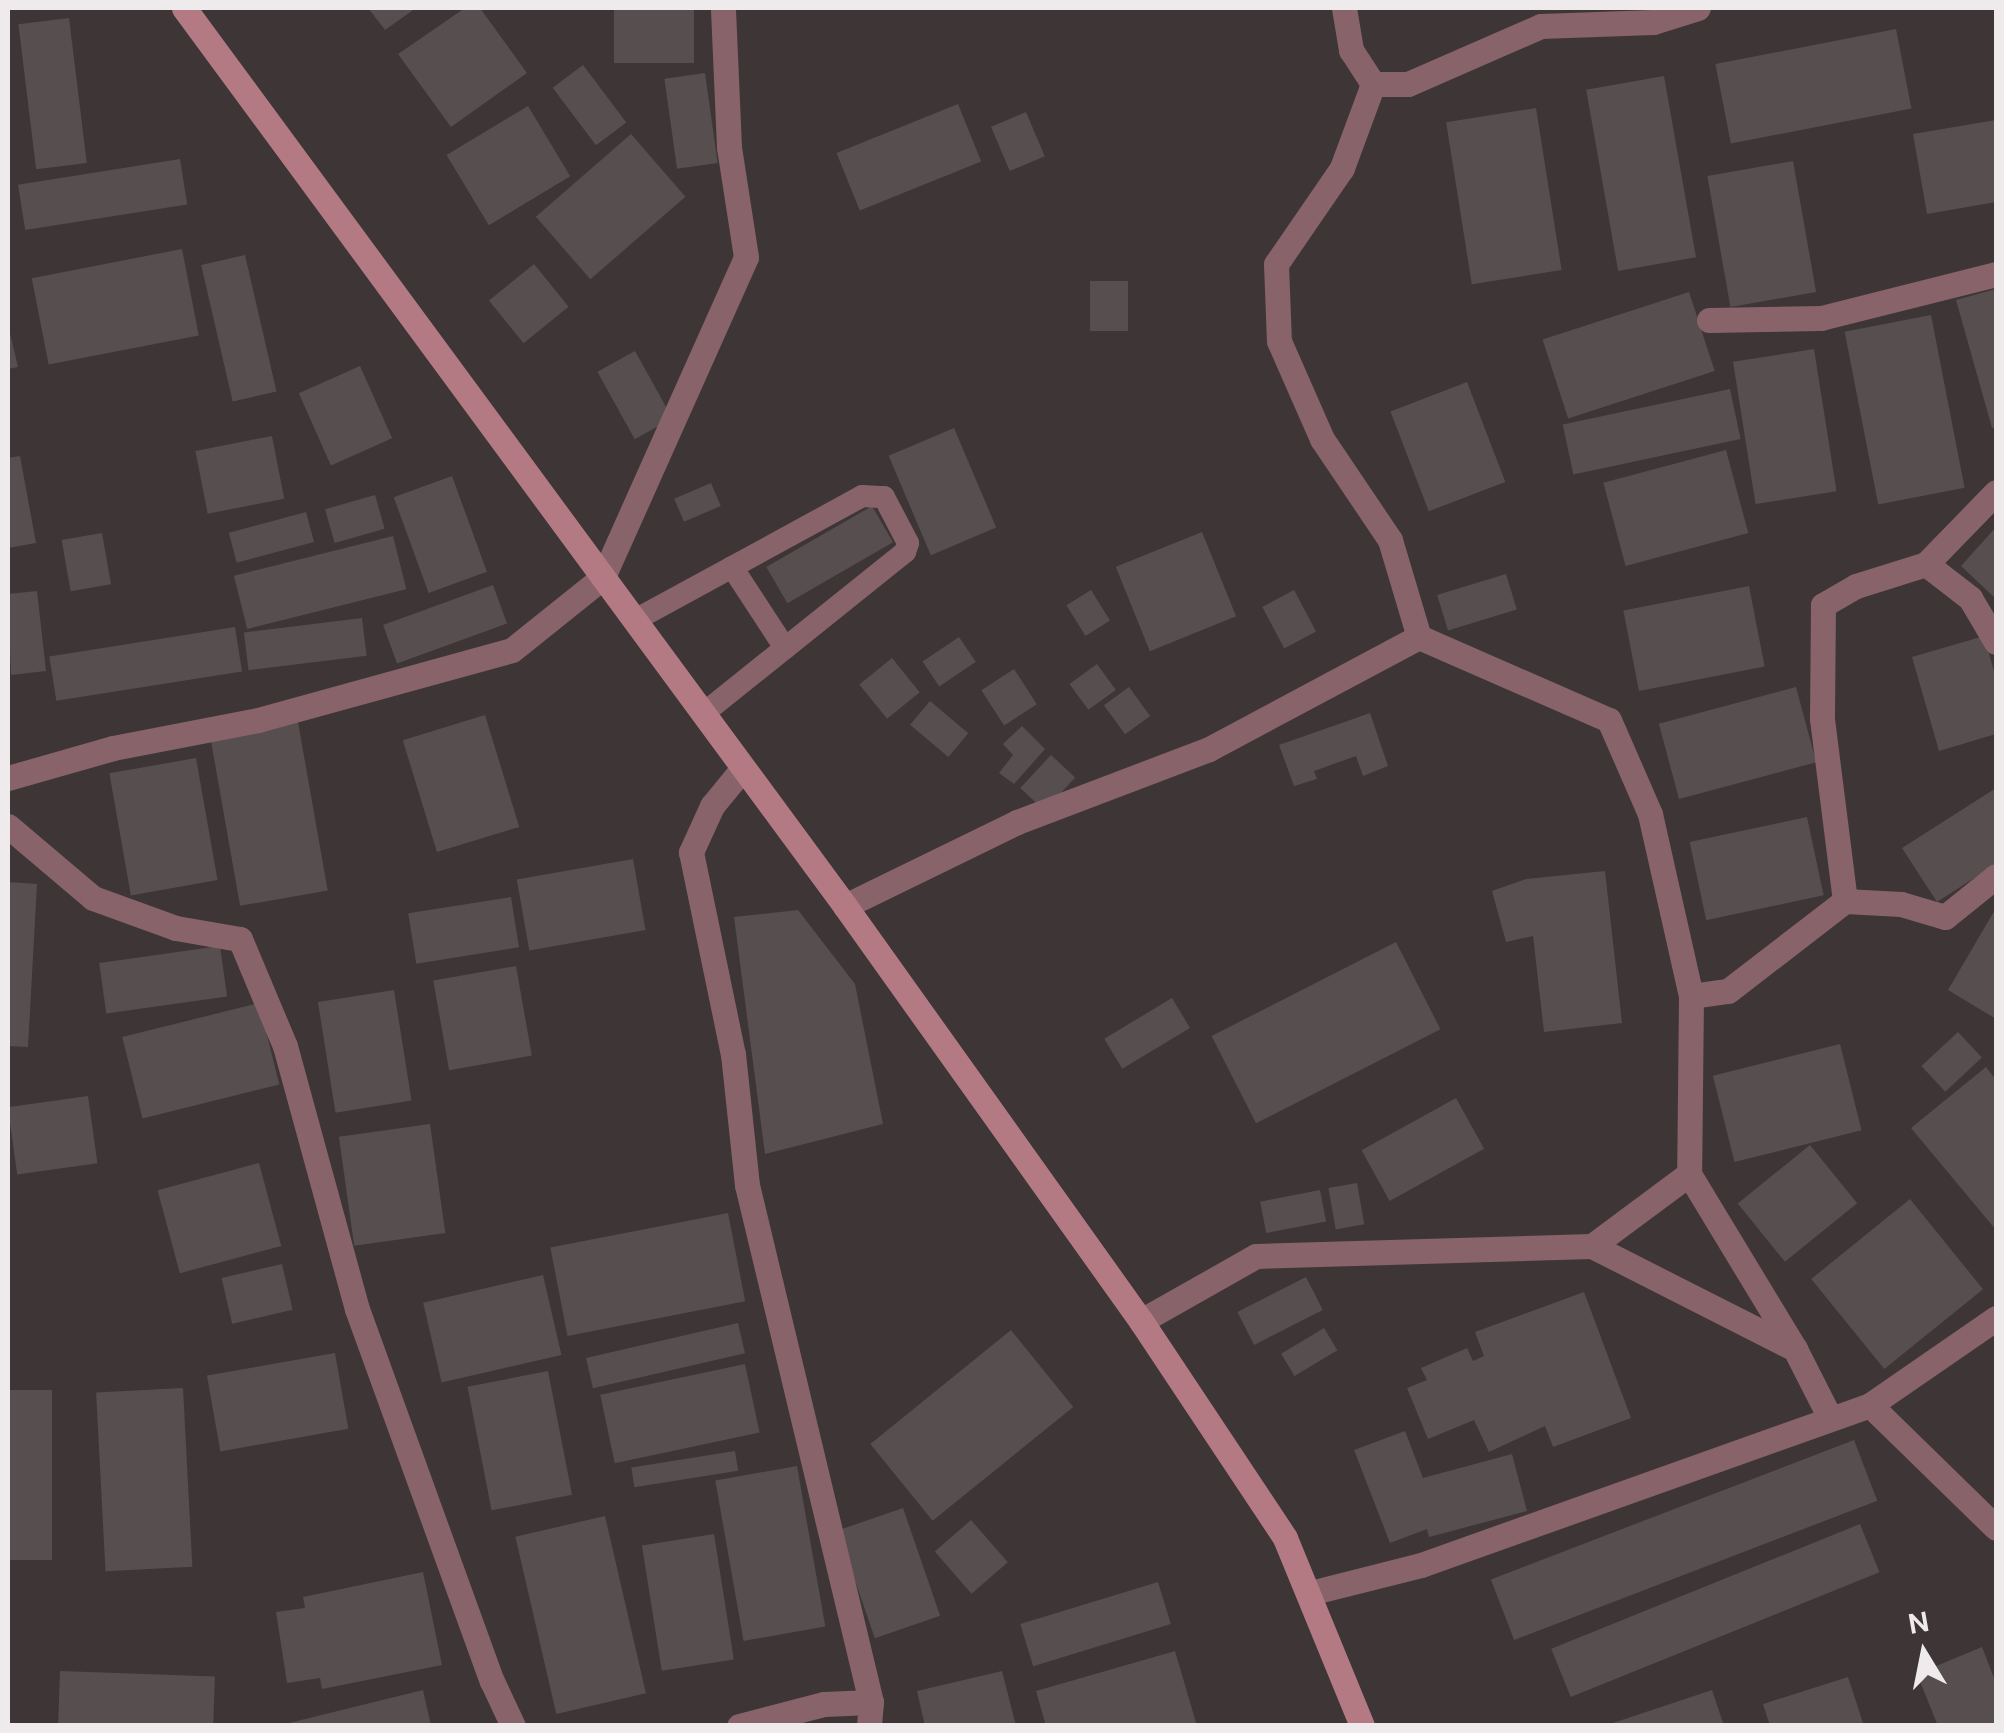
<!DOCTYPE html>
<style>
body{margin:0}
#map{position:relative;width:2004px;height:1733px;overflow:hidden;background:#3d3536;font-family:"DM Sans",sans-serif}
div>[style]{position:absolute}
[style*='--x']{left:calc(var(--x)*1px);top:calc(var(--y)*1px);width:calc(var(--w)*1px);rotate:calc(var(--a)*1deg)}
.building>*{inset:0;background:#574e50;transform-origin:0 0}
.lane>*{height:22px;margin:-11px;padding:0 11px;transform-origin:11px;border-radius:11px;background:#886369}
.street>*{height:25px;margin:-12.5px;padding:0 12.5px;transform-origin:12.5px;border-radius:12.5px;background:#886369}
.secondary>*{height:25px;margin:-12.5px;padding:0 12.5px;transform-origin:12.5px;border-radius:12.5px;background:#b47a84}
span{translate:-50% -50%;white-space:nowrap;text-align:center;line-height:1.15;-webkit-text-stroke:10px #3d3536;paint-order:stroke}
.frame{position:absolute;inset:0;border:10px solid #efeaeb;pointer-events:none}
.north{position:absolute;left:1874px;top:1603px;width:100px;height:100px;-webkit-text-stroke:8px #3d3536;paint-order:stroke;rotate:350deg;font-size:28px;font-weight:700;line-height:40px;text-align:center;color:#efeaeb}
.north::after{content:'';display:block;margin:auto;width:35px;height:45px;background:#efeaeb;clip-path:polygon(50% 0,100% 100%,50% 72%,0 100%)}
</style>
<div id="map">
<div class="building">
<i style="clip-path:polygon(368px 8px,416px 8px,385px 30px)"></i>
<i style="clip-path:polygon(465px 8px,480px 8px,527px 73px,451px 127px,398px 54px)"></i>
<i style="left:614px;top:8px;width:80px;height:55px"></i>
<i style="left:69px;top:18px;width:146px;height:51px;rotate:83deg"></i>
<i style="left:1896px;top:29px;width:81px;height:184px;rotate:79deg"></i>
<i style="left:583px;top:65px;width:72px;height:38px;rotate:53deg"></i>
<i style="left:705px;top:73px;width:91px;height:41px;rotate:82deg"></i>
<i style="left:1664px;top:76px;width:184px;height:79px;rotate:80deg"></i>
<i style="left:958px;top:104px;width:62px;height:131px;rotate:68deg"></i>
<i style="left:528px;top:106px;width:82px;height:95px;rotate:59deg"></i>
<i style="left:1536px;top:108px;width:164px;height:91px;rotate:81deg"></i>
<i style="left:1026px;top:112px;width:48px;height:38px;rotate:67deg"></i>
<i style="clip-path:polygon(1996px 120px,1996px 202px,1927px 214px,1913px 134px)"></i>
<i style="left:631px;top:134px;width:83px;height:126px;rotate:49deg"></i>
<i style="left:180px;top:159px;width:46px;height:164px;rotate:81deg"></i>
<i style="left:1793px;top:161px;width:133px;height:87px;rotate:80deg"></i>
<i style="left:182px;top:249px;width:88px;height:153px;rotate:79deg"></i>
<i style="left:245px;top:255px;width:140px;height:45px;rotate:77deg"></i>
<i style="left:534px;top:264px;width:55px;height:58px;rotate:51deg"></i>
<i style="left:1128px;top:281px;width:50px;height:38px;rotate:90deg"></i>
<i style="clip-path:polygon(1996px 289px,1996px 427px,1992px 428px,1956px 300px)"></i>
<i style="left:1689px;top:292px;width:83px;height:154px;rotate:72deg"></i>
<i style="left:1931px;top:315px;width:176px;height:88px;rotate:79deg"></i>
<i style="clip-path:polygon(8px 325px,18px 367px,8px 369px)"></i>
<i style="left:1814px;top:349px;width:144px;height:82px;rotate:81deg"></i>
<i style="left:635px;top:351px;width:77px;height:43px;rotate:61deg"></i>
<i style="left:360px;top:366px;width:79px;height:67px;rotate:66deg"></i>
<i style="left:1467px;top:382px;width:107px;height:82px;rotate:69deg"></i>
<i style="left:1730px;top:389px;width:51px;height:171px;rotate:78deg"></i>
<i style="left:954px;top:428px;width:108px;height:71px;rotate:67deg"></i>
<i style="left:272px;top:436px;width:64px;height:78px;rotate:79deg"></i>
<i style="left:1726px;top:450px;width:86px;height:127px;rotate:75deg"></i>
<i style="clip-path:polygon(20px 456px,36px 543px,8px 548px,8px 458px)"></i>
<i style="left:452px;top:476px;width:102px;height:62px;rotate:70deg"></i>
<i style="left:711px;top:483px;width:25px;height:40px;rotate:67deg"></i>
<i style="left:375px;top:495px;width:35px;height:52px;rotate:74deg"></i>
<i style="left:872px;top:506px;width:42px;height:122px;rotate:60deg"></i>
<i style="left:306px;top:512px;width:31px;height:80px;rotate:75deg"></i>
<i style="clip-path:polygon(1996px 527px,1996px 599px,1961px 566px)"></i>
<i style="left:1202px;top:532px;width:91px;height:93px;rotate:68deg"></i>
<i style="left:102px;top:533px;width:52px;height:41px;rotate:80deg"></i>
<i style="left:393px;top:536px;width:55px;height:164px;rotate:76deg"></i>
<i style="left:1506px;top:574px;width:37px;height:72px;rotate:73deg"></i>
<i style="left:493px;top:585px;width:41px;height:117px;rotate:70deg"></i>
<i style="left:1749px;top:586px;width:82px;height:128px;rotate:79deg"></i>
<i style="left:1091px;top:590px;width:36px;height:29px;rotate:58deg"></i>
<i style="left:1294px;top:590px;width:47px;height:36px;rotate:62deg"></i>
<i style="clip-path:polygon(37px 591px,46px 671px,11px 675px,8px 594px)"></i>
<i style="left:362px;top:618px;width:38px;height:119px;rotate:83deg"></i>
<i style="left:235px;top:627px;width:45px;height:188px;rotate:81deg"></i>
<i style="clip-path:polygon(1984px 636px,1996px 678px,1996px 734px,1939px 751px,1912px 657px)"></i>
<i style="left:959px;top:637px;width:30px;height:44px;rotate:56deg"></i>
<i style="left:892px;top:658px;width:44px;height:42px;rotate:51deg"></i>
<i style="left:1097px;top:664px;width:32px;height:34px;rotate:54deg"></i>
<i style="left:1014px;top:669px;width:42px;height:39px;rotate:57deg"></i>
<i style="left:1129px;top:687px;width:36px;height:31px;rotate:54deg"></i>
<i style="left:1796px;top:687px;width:78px;height:142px;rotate:75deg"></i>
<i style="left:930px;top:701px;width:50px;height:31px;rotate:40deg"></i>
<i style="clip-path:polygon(1370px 713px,1388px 766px,1363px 776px,1356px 756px,1314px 771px,1317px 779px,1294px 786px,1279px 745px)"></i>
<i style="left:485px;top:715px;width:117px;height:86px;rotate:73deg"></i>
<i style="left:298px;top:722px;width:171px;height:89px;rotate:80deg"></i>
<i style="clip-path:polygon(1022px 726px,1045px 749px,1014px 784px,999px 773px,1013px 755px,1003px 744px)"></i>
<i style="left:1051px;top:755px;width:33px;height:45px;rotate:43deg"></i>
<i style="left:196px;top:758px;width:124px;height:88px;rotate:80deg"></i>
<i style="clip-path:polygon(1996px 788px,1996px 864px,1937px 902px,1902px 848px)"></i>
<i style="left:1807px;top:817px;width:80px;height:120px;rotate:78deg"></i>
<i style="left:633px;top:859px;width:72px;height:118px;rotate:80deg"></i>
<i style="clip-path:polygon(1605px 871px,1622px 1023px,1544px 1032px,1533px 936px,1506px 942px,1492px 891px,1526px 879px)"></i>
<i style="clip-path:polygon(8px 882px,37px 884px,28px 1047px,8px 1046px)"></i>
<i style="left:511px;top:897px;width:51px;height:104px;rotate:81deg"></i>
<i style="clip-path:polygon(1996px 908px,1996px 1019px,1948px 990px)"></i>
<i style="clip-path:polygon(798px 910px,855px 984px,883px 1124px,765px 1154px,734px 917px)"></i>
<i style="left:1396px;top:942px;width:98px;height:207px;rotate:63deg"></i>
<i style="left:220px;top:946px;width:51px;height:122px;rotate:82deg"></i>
<i style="left:516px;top:966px;width:91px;height:84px;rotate:80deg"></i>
<i style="left:394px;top:990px;width:112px;height:77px;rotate:81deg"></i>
<i style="left:1172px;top:998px;width:35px;height:79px;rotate:59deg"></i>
<i style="left:259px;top:1003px;width:84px;height:141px;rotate:76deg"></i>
<i style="left:1958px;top:1032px;width:35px;height:50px;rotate:47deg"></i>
<i style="left:1840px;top:1044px;width:89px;height:131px;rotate:76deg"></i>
<i style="clip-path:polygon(1986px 1067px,1996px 1080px,1996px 1230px,1911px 1128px)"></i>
<i style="left:88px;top:1096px;width:68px;height:81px;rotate:82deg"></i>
<i style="left:1456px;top:1098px;width:58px;height:108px;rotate:61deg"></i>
<i style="left:430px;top:1124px;width:110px;height:92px;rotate:82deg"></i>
<i style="left:1810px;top:1145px;width:75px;height:93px;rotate:51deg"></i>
<i style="left:259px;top:1163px;width:86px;height:105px;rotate:75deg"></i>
<i style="left:1357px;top:1183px;width:42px;height:29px;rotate:80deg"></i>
<i style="left:1320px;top:1190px;width:32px;height:61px;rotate:79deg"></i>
<i style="left:1910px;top:1199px;width:116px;height:127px;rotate:51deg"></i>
<i style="left:728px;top:1213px;width:90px;height:181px;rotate:79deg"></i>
<i style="left:282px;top:1264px;width:47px;height:62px;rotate:77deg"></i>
<i style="left:543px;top:1275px;width:82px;height:123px;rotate:77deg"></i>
<i style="left:1306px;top:1277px;width:37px;height:77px;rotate:63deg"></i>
<i style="clip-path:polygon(1584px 1292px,1631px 1418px,1553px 1447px,1545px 1426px,1489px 1452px,1474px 1420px,1428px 1439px,1407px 1388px,1427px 1380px,1421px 1368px,1467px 1348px,1473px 1361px,1484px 1356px,1475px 1332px)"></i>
<i style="left:738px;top:1323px;width:31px;height:156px;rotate:77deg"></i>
<i style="left:1324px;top:1328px;width:26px;height:50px;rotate:59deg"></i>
<i style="left:1011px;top:1330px;width:99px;height:181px;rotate:51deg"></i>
<i style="left:335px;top:1353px;width:77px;height:130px;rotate:80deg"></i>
<i style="left:745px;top:1364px;width:70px;height:148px;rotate:78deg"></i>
<i style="left:548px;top:1371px;width:126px;height:82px;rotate:79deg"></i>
<i style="left:183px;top:1388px;width:179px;height:87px;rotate:87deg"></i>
<i style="left:8px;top:1390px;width:44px;height:170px"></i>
<i style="clip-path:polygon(1405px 1431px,1423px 1478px,1512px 1454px,1527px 1511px,1429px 1537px,1427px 1529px,1390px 1543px,1354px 1450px)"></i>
<i style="left:1854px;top:1440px;width:65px;height:389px;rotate:69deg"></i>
<i style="left:735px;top:1451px;width:20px;height:105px;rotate:81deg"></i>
<i style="left:797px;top:1466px;width:163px;height:83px;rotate:80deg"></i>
<i style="left:903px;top:1508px;width:114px;height:69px;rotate:71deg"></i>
<i style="left:605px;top:1516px;width:182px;height:92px;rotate:77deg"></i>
<i style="left:971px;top:1520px;width:56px;height:48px;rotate:49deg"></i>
<i style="left:1860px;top:1524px;width:52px;height:333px;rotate:68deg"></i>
<i style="left:714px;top:1534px;width:127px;height:73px;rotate:81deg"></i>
<i style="clip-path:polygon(423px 1572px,442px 1665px,322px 1689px,320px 1678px,287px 1683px,276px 1612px,305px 1608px,303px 1597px)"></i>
<i style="left:1158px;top:1582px;width:44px;height:144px;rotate:73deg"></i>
<i style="clip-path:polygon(1982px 1647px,1996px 1683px,1996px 1726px,1938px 1726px,1917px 1674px)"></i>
<i style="clip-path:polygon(1175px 1651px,1197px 1726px,1046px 1726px,1036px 1691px)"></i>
<i style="left:60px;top:1671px;width:155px;height:55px;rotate:2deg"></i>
<i style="clip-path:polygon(1002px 1671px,1016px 1726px,925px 1726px,917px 1691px)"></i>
<i style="clip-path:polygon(1848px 1677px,1864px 1726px,1770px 1726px,1763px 1704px)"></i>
<i style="clip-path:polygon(423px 1690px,431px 1726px,285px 1726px,285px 1724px)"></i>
<i style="clip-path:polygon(1712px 1690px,1724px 1726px,1607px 1726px,1607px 1725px)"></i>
</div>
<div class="lane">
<i style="--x:732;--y:567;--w:97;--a:56.8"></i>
<i style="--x:635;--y:620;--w:259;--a:-28.6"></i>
<i style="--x:862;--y:496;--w:22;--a:3"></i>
<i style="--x:884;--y:497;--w:52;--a:62.4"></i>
<i style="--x:908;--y:543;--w:9;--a:108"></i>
<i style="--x:905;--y:552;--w:258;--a:141.3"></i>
</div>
<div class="street">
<i style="--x:1344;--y:8;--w:43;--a:80.5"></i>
<i style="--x:1351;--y:50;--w:40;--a:57.1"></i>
<i style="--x:1373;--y:84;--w:90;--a:110.3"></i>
<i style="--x:1342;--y:168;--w:116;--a:124.5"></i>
<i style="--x:1276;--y:264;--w:77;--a:87.8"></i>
<i style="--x:1279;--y:341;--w:107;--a:66.3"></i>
<i style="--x:1322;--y:439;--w:122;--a:56"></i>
<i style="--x:1390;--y:540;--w:101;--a:73.4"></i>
<i style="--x:1373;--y:84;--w:35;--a:0"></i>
<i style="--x:1408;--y:84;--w:145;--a:-23.6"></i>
<i style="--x:1541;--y:26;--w:112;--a:-2"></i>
<i style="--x:1653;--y:22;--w:47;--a:-17.3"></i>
<i style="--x:1709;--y:320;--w:112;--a:-1"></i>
<i style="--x:1821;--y:318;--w:180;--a:-14.1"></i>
<i style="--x:1926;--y:564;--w:56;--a:37.7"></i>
<i style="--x:1970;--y:598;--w:51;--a:59.4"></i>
<i style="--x:743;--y:768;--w:49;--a:129.2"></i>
<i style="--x:712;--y:806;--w:51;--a:114.5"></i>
<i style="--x:691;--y:852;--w:206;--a:78.3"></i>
<i style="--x:733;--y:1054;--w:132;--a:83.9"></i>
<i style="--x:747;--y:1185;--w:532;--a:76.51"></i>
<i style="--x:871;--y:1702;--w:24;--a:95"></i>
<i style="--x:8;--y:778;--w:109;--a:-15.9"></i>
<i style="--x:113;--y:748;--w:148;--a:-10.9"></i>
<i style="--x:258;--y:720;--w:263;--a:-15.4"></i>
<i style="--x:512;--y:650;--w:117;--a:-38.7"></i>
<i style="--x:603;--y:577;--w:350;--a:-65.9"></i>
<i style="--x:746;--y:257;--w:111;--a:-98.8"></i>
<i style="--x:729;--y:147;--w:139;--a:-92.5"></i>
<i style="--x:8;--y:826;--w:111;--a:40.3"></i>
<i style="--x:93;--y:898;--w:88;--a:19.9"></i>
<i style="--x:176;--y:928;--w:65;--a:9.8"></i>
<i style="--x:240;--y:939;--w:116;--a:67.2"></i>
<i style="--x:285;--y:1046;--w:273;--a:74.7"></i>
<i style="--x:357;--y:1309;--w:396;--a:70.1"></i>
<i style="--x:492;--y:1681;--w:50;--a:65"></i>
<i style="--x:1845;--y:901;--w:184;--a:-97.2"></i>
<i style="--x:1822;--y:718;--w:113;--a:-89.5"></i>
<i style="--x:1823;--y:605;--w:38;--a:-30"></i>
<i style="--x:1856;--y:586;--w:73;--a:-17.4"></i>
<i style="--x:1926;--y:564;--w:100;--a:-45.8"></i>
<i style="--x:845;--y:906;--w:191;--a:-26"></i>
<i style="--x:1017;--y:822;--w:205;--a:-20.8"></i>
<i style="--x:1209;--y:749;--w:238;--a:-28.1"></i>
<i style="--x:1419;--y:637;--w:207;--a:23.6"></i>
<i style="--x:1609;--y:720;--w:103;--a:66.4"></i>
<i style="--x:1650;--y:814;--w:187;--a:77.3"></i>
<i style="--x:1691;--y:996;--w:178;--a:90.6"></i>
<i style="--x:1689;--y:1174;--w:205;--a:58.8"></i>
<i style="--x:1795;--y:1349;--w:77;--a:63.1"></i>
<i style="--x:1691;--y:996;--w:37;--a:-8"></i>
<i style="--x:1728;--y:991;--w:148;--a:-37.6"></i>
<i style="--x:1845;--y:901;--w:56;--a:3.1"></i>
<i style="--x:1901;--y:904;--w:46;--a:16.5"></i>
<i style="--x:1945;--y:917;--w:65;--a:-38.8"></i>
<i style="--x:1592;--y:1246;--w:228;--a:26.9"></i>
<i style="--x:1141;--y:1321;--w:132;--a:-29.5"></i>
<i style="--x:1256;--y:1256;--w:336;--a:-1.7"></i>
<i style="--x:1592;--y:1246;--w:121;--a:-36.6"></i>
<i style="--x:1870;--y:1405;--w:176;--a:44.3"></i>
<i style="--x:1310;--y:1593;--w:114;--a:-14.2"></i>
<i style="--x:1421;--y:1565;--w:477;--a:-19.6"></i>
<i style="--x:1870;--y:1405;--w:153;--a:-34.6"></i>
<i style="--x:739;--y:1726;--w:88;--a:-14.5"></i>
<i style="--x:824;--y:1704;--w:47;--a:-2.4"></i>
</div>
<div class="secondary">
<i style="--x:184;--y:8;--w:1115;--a:53.64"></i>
<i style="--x:845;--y:906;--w:510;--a:54.5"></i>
<i style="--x:1141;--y:1321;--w:260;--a:56.4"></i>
<i style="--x:1285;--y:1538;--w:203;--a:67.7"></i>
</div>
<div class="frame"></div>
<div class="north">N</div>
</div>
